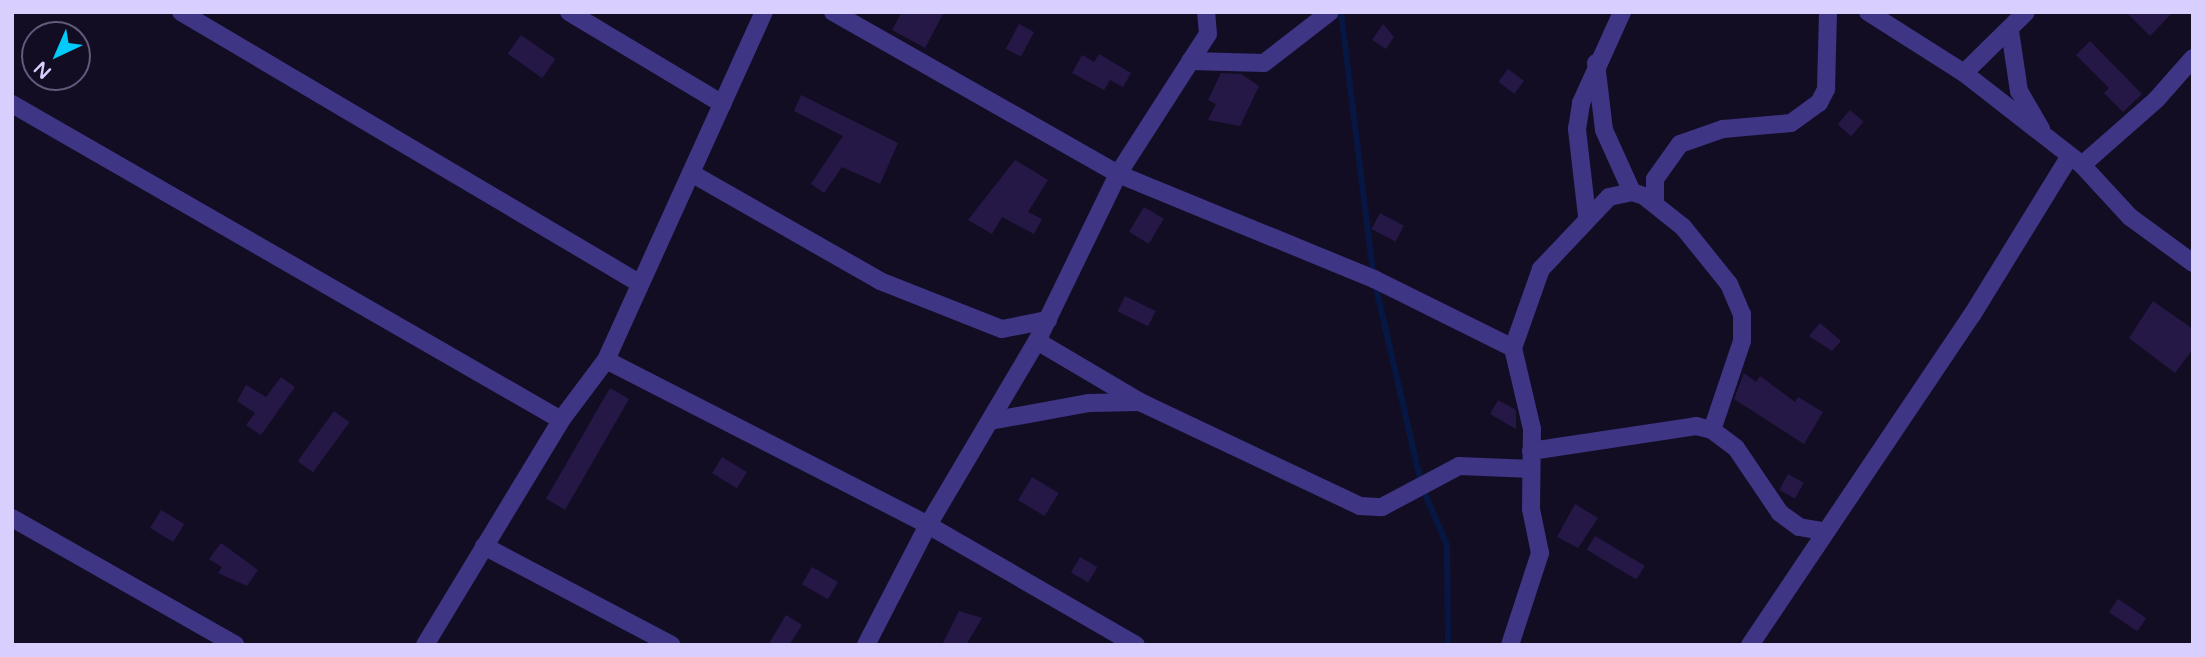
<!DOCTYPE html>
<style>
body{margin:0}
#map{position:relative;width:2205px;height:657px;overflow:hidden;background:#130d24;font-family:"Varela Round",sans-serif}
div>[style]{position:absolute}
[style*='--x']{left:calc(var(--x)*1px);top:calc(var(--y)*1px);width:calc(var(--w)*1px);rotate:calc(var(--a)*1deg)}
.stream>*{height:6px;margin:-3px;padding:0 3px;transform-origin:3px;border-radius:3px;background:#071743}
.building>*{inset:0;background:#251846;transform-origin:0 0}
.minor>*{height:18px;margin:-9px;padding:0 9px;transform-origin:9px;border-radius:9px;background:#3f3585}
span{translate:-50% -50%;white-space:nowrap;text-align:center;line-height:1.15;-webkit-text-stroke:7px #130d24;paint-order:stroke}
.frame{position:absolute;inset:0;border:14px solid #d9cfff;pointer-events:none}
.north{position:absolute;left:21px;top:21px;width:70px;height:70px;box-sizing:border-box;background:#130d24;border:2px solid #625b7c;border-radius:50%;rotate:224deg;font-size:19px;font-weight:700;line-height:28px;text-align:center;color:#d9cfff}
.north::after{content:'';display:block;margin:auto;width:24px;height:32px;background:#00cbfa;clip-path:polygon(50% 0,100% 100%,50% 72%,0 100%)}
</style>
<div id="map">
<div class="stream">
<i style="--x:1341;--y:12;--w:269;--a:83"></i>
<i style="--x:1374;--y:279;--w:213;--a:77"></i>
<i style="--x:1422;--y:487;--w:63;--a:66.7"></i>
<i style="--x:1447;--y:545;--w:100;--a:89.4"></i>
</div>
<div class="building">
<i style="clip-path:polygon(902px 12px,944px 12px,925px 48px,892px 30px)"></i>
<i style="clip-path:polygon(2126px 12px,2173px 12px,2150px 36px)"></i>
<i style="left:1019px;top:24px;width:17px;height:28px;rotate:28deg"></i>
<i style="clip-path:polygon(1383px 24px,1394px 37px,1386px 49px,1372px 40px)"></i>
<i style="left:521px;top:35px;width:42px;height:23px;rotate:35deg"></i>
<i style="clip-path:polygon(2090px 41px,2142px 94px,2123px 112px,2104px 93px,2109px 88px,2076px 55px)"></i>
<i style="clip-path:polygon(1099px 54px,1131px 73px,1123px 87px,1110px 80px,1104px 90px,1072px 73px,1082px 55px,1094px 62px)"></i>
<i style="left:1508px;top:69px;width:20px;height:16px;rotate:37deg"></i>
<i style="clip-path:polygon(1221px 73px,1241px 74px,1259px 86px,1240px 126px,1208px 120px,1216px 104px,1208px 100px)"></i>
<i style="clip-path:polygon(801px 95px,898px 143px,880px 184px,842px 167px,824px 193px,811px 184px,843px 136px,794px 111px)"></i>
<i style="left:1850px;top:110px;width:18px;height:19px;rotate:41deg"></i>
<i style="clip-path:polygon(1015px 160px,1048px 180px,1028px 212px,1042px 219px,1034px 234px,1002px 217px,992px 234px,968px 220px)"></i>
<i style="left:1144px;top:207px;width:23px;height:29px;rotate:31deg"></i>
<i style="left:1380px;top:213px;width:27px;height:18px;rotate:28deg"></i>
<i style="left:1125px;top:296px;width:34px;height:17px;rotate:26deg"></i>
<i style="clip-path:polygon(2153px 301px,2193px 329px,2193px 349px,2175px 373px,2129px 338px)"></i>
<i style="clip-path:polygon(1820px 323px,1841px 341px,1832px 351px,1809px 336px)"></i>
<i style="clip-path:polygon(1744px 373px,1756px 382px,1760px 376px,1795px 402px,1798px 397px,1823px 412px,1804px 444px,1734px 399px)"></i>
<i style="clip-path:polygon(281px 377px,295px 387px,261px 435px,246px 425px,255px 413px,237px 401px,246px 385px,266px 397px)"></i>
<i style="left:610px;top:388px;width:22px;height:128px;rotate:30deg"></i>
<i style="clip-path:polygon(1498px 400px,1516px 410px,1516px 429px,1490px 414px)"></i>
<i style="left:334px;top:411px;width:19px;height:62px;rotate:36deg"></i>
<i style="left:722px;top:457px;width:29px;height:19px;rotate:31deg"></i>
<i style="left:1788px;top:474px;width:18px;height:18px;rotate:29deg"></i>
<i style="left:1032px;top:477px;width:31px;height:27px;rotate:31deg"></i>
<i style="clip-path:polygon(1575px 504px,1598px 518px,1578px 548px,1557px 537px)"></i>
<i style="left:161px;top:510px;width:27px;height:21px;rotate:31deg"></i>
<i style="left:1595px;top:536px;width:58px;height:16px;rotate:31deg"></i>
<i style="clip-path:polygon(221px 543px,258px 570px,247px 586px,218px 573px,222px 567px,209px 559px)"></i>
<i style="left:1080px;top:557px;width:20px;height:18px;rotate:30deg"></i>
<i style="left:812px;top:567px;width:30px;height:20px;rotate:30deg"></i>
<i style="left:2118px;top:599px;width:34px;height:16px;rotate:34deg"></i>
<i style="clip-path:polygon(959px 611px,982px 618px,966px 645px,942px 645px)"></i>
<i style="clip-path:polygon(786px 615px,802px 625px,789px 645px,768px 645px)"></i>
</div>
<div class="minor">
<i style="--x:181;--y:12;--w:532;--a:30.61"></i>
<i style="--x:569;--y:12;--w:179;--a:30.9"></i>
<i style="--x:833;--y:12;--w:328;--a:29.6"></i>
<i style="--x:1118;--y:174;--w:277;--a:22.3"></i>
<i style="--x:1374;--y:279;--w:155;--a:26.4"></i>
<i style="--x:1868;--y:12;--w:114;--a:32.4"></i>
<i style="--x:1964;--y:73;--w:150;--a:37.9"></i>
<i style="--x:2082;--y:165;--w:71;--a:47.3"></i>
<i style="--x:2130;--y:217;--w:78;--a:36.1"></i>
<i style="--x:2010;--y:31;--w:61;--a:81.5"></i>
<i style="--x:2019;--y:91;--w:44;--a:59.9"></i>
<i style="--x:1190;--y:61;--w:74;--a:1.5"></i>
<i style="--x:1264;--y:63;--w:83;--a:-37.7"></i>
<i style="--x:1596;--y:63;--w:67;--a:83.2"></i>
<i style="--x:1604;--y:130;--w:68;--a:65.7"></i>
<i style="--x:1964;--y:73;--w:87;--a:-44.5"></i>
<i style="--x:12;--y:104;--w:633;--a:29.92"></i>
<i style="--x:2082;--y:165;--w:98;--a:-41.3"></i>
<i style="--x:2156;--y:100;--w:56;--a:-48.6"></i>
<i style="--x:691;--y:173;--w:218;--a:29.7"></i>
<i style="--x:880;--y:281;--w:131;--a:21.5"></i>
<i style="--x:1002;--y:329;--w:47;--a:-11.1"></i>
<i style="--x:1655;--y:203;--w:24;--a:-90"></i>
<i style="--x:1655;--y:179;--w:43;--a:-54.5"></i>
<i style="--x:1680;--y:144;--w:46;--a:-19.2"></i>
<i style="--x:1723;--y:129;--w:68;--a:-5"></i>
<i style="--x:1791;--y:123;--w:34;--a:-36"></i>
<i style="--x:1819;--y:103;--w:16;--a:-63"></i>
<i style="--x:1826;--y:89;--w:77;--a:-88.5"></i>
<i style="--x:1587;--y:216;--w:88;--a:-96.6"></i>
<i style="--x:1577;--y:129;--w:26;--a:-81"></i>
<i style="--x:1581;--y:103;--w:100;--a:-65.7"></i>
<i style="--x:1037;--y:341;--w:120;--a:30.6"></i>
<i style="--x:1140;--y:402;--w:243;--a:25.3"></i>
<i style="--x:1360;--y:506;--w:22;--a:3"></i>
<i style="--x:1382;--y:507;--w:87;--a:-28"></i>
<i style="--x:1459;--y:466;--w:72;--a:2.4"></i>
<i style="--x:606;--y:360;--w:362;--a:27.1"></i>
<i style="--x:928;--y:525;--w:240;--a:30"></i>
<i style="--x:990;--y:421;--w:101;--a:-10.3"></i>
<i style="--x:1089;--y:403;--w:51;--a:-1.1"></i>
<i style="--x:1531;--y:451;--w:167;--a:-8.6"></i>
<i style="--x:1696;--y:426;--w:16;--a:14"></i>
<i style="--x:1712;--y:430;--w:30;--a:37"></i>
<i style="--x:1736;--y:448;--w:78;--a:55.9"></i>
<i style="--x:1780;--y:513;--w:24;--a:36"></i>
<i style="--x:1799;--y:527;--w:27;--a:10"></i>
<i style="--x:12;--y:518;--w:257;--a:29.6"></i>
<i style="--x:484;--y:546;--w:212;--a:27.8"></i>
<i style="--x:425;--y:645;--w:263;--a:-58.8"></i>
<i style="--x:561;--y:420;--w:75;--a:-53.1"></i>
<i style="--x:606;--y:360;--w:382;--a:-65.6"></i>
<i style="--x:866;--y:645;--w:135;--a:-62.7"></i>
<i style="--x:928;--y:525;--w:214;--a:-59.4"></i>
<i style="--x:1037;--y:341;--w:186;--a:-64.1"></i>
<i style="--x:1118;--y:174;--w:166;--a:-57.3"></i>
<i style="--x:1208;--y:34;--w:22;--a:-95"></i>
<i style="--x:1510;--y:645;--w:97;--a:-71.9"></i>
<i style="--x:1540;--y:553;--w:45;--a:-101.6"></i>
<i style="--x:1531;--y:509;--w:80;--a:-89.3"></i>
<i style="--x:1532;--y:429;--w:83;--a:-103.2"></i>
<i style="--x:1513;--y:348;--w:84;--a:-70.5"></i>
<i style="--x:1541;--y:269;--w:99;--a:-46.6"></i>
<i style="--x:1609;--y:197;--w:24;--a:-12"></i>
<i style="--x:1632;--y:192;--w:13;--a:18"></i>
<i style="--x:1644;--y:196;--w:50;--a:38.5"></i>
<i style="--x:1683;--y:227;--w:73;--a:51.1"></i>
<i style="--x:1729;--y:284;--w:33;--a:67"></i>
<i style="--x:1742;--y:314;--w:27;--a:90"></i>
<i style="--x:1742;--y:341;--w:94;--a:108.6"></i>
<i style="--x:1750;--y:645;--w:398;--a:-56.1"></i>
<i style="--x:1972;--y:315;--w:187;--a:-58.4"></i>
</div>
<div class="frame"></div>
<div class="north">N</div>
</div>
